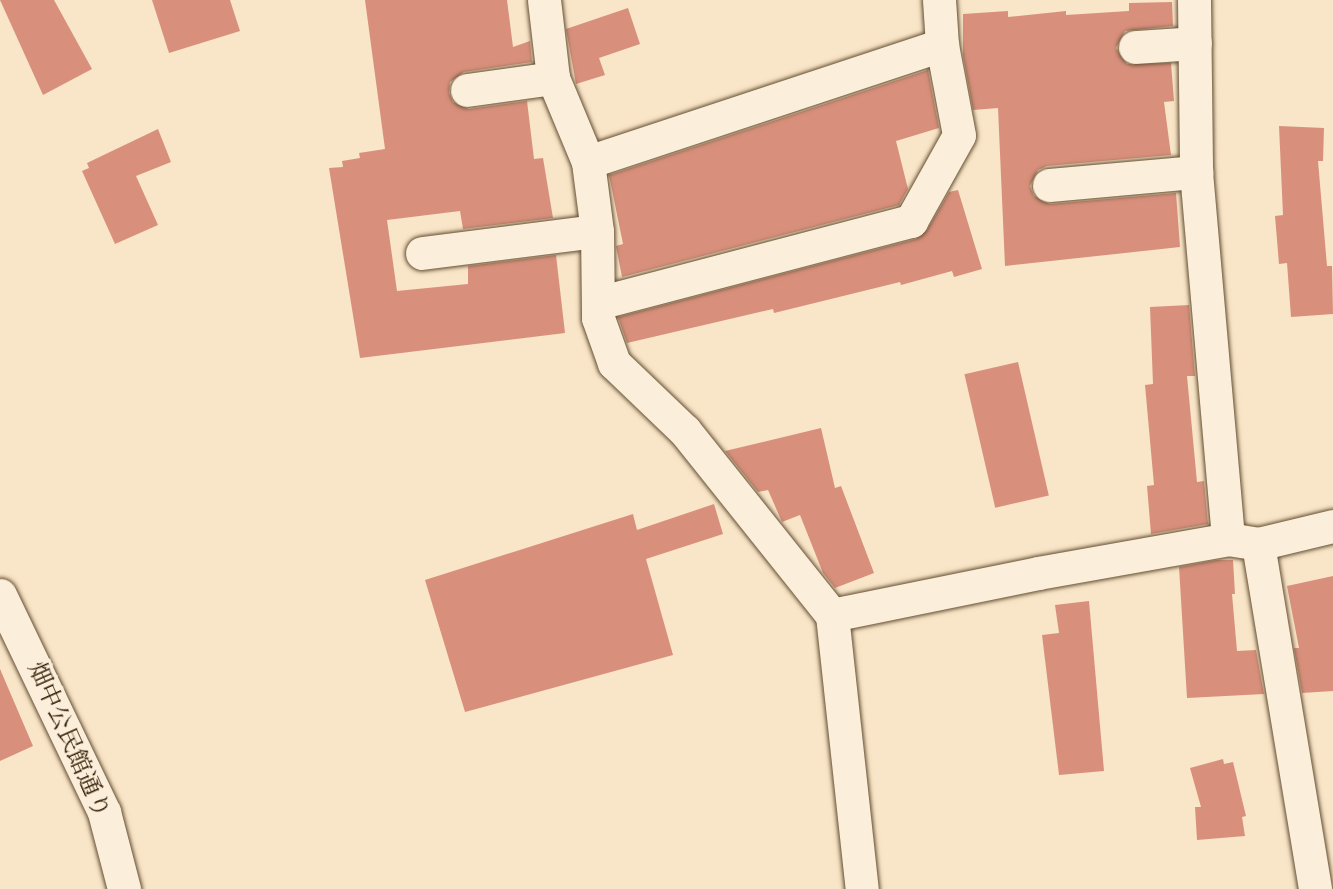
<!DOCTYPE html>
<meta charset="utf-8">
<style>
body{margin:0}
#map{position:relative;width:1333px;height:889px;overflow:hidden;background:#f9e5c7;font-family:"IM FELL Great Primer","Noto Serif JP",serif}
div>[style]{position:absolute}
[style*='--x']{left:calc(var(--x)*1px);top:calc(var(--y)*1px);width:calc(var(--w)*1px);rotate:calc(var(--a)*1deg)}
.building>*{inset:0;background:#d8907c;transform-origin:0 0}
.roads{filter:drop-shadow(0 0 2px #634e32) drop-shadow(0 0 2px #634e32)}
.minor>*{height:33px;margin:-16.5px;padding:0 16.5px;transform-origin:16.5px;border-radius:16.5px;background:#fbeedb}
span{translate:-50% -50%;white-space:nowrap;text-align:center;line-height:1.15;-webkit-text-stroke:6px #fbeedb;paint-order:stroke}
.street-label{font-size:24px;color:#311b00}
</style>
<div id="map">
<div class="building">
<i style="clip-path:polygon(0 0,54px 0,92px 69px,43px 95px)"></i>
<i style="clip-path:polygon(152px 0,230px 0,240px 31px,169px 53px)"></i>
<i style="clip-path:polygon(365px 0,507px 0,513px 47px,530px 41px,532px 62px,464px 72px,450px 82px,449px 93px,453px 102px,469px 109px,527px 101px,534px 159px,543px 158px,553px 218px,463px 229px,460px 211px,387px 220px,397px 291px,468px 284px,468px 266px,556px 255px,565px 333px,360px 358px,329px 168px,343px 167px,342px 161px,360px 158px,359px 153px,385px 149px)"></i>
<i style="clip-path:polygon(1172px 2px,1173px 26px,1125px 31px,1116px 48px,1127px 64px,1171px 63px,1174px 101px,1164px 102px,1171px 155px,1047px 166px,1038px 170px,1030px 186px,1034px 196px,1050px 204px,1176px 193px,1180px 247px,1005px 266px,998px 108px,973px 110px,963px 55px,963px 14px,1008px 11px,1008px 17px,1066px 11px,1066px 15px,1129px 11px,1129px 3px)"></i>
<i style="clip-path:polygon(628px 8px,640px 44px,599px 58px,605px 75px,576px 84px,566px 29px)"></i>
<i style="clip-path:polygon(928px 70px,939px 128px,896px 141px,908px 189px,899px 205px,622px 277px,616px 246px,623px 244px,609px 175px)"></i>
<i style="clip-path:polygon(1279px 126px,1324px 128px,1323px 161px,1318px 161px,1327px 266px,1332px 266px,1333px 314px,1291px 317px,1287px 263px,1279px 264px,1275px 216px,1283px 215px)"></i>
<i style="clip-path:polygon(158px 129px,171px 162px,136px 176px,158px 225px,115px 244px,82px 171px,89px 168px,87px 163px)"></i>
<i style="clip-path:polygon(958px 190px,982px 269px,954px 277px,952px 271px,901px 285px,900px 282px,774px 313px,773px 309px,627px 343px,618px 317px,916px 239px,927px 230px,949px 192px)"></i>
<i style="clip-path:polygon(1189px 305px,1195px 376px,1187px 376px,1197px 482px,1204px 481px,1208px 524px,1151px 534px,1147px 486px,1154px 485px,1145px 385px,1153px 384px,1150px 307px)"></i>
<i style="left:1018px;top:362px;width:137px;height:55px;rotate:77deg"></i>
<i style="clip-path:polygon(821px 428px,835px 488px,841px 486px,874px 573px,835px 588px,823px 573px,800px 515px,782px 522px,768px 490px,758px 492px,725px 451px)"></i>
<i style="clip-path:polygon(714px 504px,723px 534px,646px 559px,673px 655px,465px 712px,425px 580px,633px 514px,637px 530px)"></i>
<i style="clip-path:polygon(1217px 560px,1233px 560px,1235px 594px,1232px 594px,1237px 651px,1256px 650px,1264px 694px,1187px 698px,1179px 567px)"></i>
<i style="clip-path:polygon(1333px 576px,1333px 691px,1302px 693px,1294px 648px,1299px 648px,1287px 586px)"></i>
<i style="clip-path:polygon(1089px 601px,1104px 771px,1059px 775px,1042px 635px,1059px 633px,1055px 605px)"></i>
<i style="clip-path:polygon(0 669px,33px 746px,0 761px)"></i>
<i style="clip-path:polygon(1223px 759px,1224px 764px,1233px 762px,1246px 816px,1242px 817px,1245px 836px,1197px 840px,1195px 807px,1201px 807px,1190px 768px)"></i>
</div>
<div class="roads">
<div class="minor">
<i style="--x:544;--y:0;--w:79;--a:83.4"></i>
<i style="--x:553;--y:78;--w:91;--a:67.4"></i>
<i style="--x:588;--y:162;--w:70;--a:82.6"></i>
<i style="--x:597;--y:231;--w:87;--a:89.3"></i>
<i style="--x:598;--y:318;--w:48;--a:70.4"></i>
<i style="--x:614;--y:363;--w:98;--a:43.8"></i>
<i style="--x:685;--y:431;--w:236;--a:51.4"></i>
<i style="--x:832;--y:615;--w:276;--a:83.8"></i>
<i style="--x:1194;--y:0;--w:172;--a:89.3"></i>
<i style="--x:1196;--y:172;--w:368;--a:85"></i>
<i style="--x:1135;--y:47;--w:60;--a:-3.8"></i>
<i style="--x:467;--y:90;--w:87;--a:-7.9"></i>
<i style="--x:588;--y:162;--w:373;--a:-18.3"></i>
<i style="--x:942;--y:45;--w:45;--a:-93.8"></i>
<i style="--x:1049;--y:185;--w:148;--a:-5.1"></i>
<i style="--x:422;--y:253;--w:176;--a:-7.2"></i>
<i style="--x:598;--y:303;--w:324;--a:-14.7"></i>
<i style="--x:911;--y:221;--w:98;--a:-60.8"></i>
<i style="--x:959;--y:135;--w:92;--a:-100.7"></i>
<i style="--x:1258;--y:544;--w:350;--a:80.6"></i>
<i style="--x:0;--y:595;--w:241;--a:64.4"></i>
<i style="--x:104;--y:812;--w:80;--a:75.4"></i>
<i style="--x:832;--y:615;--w:210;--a:-11.5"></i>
<i style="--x:1038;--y:573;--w:193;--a:-10.1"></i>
<i style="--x:1228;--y:539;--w:30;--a:9"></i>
<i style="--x:1258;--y:544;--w:77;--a:-13.5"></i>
</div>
</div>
<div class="street-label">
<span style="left:69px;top:740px;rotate:66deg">畑中公民館通り</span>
</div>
</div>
